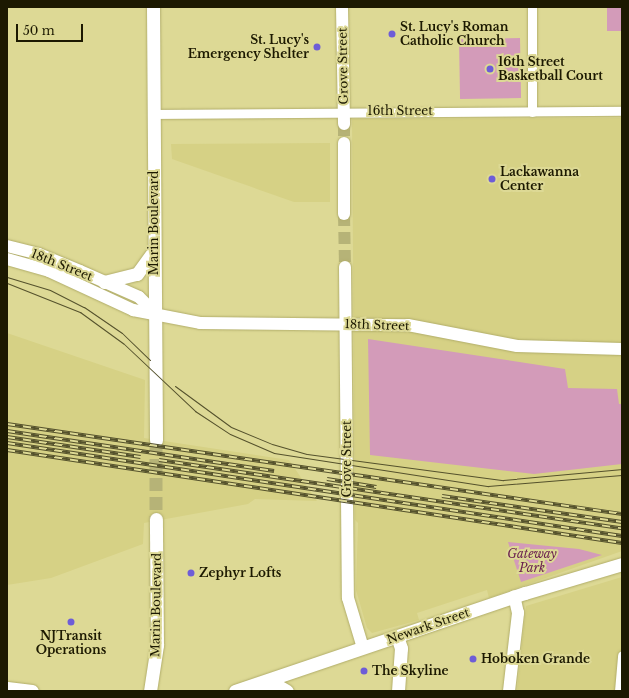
<!DOCTYPE html>
<style>
body{margin:0}
#map{position:relative;width:629px;height:698px;overflow:hidden;background:#ddd995;font-family:"Libre Baskerville",serif}
div>[style]{position:absolute}
[style*='--x']{left:calc(var(--x)*1px);top:calc(var(--y)*1px);width:calc(var(--w)*1px);rotate:calc(var(--a)*1deg)}
.built>*{inset:0;background:#d6d185}
.green>*{inset:0;background:#d39bb9;transform-origin:0 0}
.tertiary-tunnel>*{height:12px;margin-top:-6px;transform-origin:0;background:repeating-linear-gradient(90deg,#b6b377 0 12px,transparent 0 18px)}
.secondary-tunnel>*{height:13px;margin-top:-6.5px;transform-origin:0;background:repeating-linear-gradient(90deg,#b6b377 0 13px,transparent 0 19px)}
.roads{filter:drop-shadow(0 0 1px #b1ad6a) drop-shadow(0 0 1px #b1ad6a)}
.minor>*{height:9px;margin:-4.5px;padding:0 4.5px;transform-origin:4.5px;border-radius:4.5px;background:#fff}
.tertiary>*{height:12px;margin:-6px;padding:0 6px;transform-origin:6px;border-radius:6px;background:#fff}
.secondary>*{height:13px;margin:-6.5px;padding:0 6.5px;transform-origin:6.5px;border-radius:6.5px;background:#fff}
.tram>*{height:1px;margin:-0.5px;padding:0 0.5px;transform-origin:0.5px;border-radius:0.5px;background:#54512c}
.rail>*{height:4px;margin-top:-2px;transform-origin:0;background:repeating-linear-gradient(90deg,#ddd995 0 8px,#54512c 0 16px);box-sizing:border-box;border-block:1px solid #54512c}
.dots>*{width:11px;height:11px;translate:-50% -50%;box-sizing:border-box;border:2px solid #ddd995;border-radius:50%}
span{translate:-50% -50%;white-space:nowrap;text-align:center;line-height:1.15;-webkit-text-stroke:4px #ddd995;paint-order:stroke}
.poi-label{font-size:12px;color:#1c1901;font-weight:700}
.left{translate:0 -50%;text-align:left}
.right{translate:-100% -50%;text-align:right}
.street-label{font-size:12px;color:#1c1901}
.park-label{font-size:12px;color:#6b2150;font-style:italic}
.frame{position:absolute;inset:0;border:8px solid #1c1901;pointer-events:none}
.scale{position:absolute;left:16px;top:24px;width:67px;height:18px;box-sizing:border-box;border:2px solid #1c1901;border-top:0;padding-left:5px;font-size:12px;line-height:14px;white-space:nowrap;color:#1c1901;-webkit-text-stroke:3px #ddd995;paint-order:stroke}
</style>
<div id="map">
<div class="built">
<i style="clip-path:polygon(622px 118px,622px 551px,489px 598px,487px 590px,417px 613px,419px 620px,372px 633px,367px 628px,356px 590px,358px 523px,355px 520px,352px 119px)"></i>
<i style="clip-path:polygon(330px 143px,330px 202px,294px 202px,172px 159px,171px 144px)"></i>
<i style="clip-path:polygon(7px 333px,145px 380px,144px 438px,289px 460px,317px 501px,255px 499px,248px 504px,144px 523px,143px 544px,51px 578px,7px 585px)"></i>
<i style="clip-path:polygon(622px 577px,622px 691px,517px 691px,526px 606px)"></i>
</div>
<div class="green">
<i style="left:607px;top:7px;width:15px;height:24px"></i>
<i style="left:520px;top:38px;width:60px;height:61px;rotate:89deg"></i>
<i style="clip-path:polygon(368px 339px,565px 369px,568px 388px,617px 389px,619px 404px,622px 404px,622px 464px,534px 474px,370px 455px)"></i>
<i style="clip-path:polygon(508px 542px,579px 549px,602px 555px,521px 582px)"></i>
</div>
<div class="tertiary-tunnel">
<i style="--x:344;--y:124;--w:19;--a:90"></i>
<i style="--x:344;--y:214;--w:53;--a:88.9"></i>
</div>
<div class="secondary-tunnel">
<i style="--x:156;--y:440;--w:79;--a:90"></i>
</div>
<div class="roads">
<div class="minor">
<i style="--x:532;--y:7;--w:105;--a:90"></i>
<i style="--x:154;--y:114;--w:468;--a:-0.4"></i>
<i style="--x:619;--y:691;--w:36;--a:-85"></i>
</div>
<div class="tertiary">
<i style="--x:342;--y:7;--w:117;--a:89"></i>
<i style="--x:344;--y:143;--w:71;--a:90"></i>
<i style="--x:7;--y:246;--w:33;--a:14"></i>
<i style="--x:39;--y:254;--w:44;--a:22.5"></i>
<i style="--x:80;--y:271;--w:64;--a:23.8"></i>
<i style="--x:139;--y:297;--w:23;--a:45"></i>
<i style="--x:7;--y:259;--w:44;--a:15.9"></i>
<i style="--x:49;--y:271;--w:93;--a:24.9"></i>
<i style="--x:133;--y:310;--w:68;--a:11"></i>
<i style="--x:200;--y:323;--w:208;--a:0.6"></i>
<i style="--x:408;--y:325;--w:111;--a:10.9"></i>
<i style="--x:517;--y:346;--w:105;--a:1.6"></i>
<i style="--x:345;--y:267;--w:331;--a:89.5"></i>
<i style="--x:348;--y:598;--w:52;--a:73.3"></i>
<i style="--x:509;--y:691;--w:79;--a:-83.4"></i>
<i style="--x:518;--y:613;--w:17;--a:-103"></i>
</div>
<div class="secondary">
<i style="--x:153;--y:7;--w:433;--a:89.6"></i>
<i style="--x:104;--y:282;--w:34;--a:-14"></i>
<i style="--x:137;--y:274;--w:29;--a:-54"></i>
<i style="--x:397;--y:636;--w:13;--a:72"></i>
<i style="--x:401;--y:648;--w:43;--a:94"></i>
<i style="--x:260;--y:684;--w:18;--a:6"></i>
<i style="--x:278;--y:686;--w:10;--a:29"></i>
<i style="--x:7;--y:688;--w:25;--a:7"></i>
<i style="--x:150;--y:691;--w:47;--a:-81.3"></i>
<i style="--x:157;--y:645;--w:126;--a:-90.5"></i>
<i style="--x:235;--y:691;--w:306;--a:-18.7"></i>
<i style="--x:525;--y:593;--w:101;--a:-16.6"></i>
</div>
</div>
<div class="tram">
<i style="--x:7;--y:277;--w:45;--a:16.8"></i>
<i style="--x:50;--y:290;--w:38;--a:27"></i>
<i style="--x:84;--y:307;--w:46;--a:34.4"></i>
<i style="--x:122;--y:333;--w:39;--a:44"></i>
<i style="--x:7;--y:283;--w:79;--a:21.7"></i>
<i style="--x:80;--y:312;--w:54;--a:36"></i>
<i style="--x:124;--y:344;--w:98;--a:43.3"></i>
<i style="--x:195;--y:411;--w:42;--a:33.3"></i>
<i style="--x:230;--y:434;--w:48;--a:23.4"></i>
<i style="--x:274;--y:453;--w:217;--a:8.8"></i>
<i style="--x:488;--y:486;--w:134;--a:-4.7"></i>
<i style="--x:175;--y:386;--w:69;--a:36.2"></i>
<i style="--x:231;--y:427;--w:44;--a:22.5"></i>
<i style="--x:272;--y:444;--w:36;--a:16"></i>
<i style="--x:307;--y:454;--w:198;--a:7.6"></i>
<i style="--x:503;--y:480;--w:120;--a:-5.3"></i>
</div>
<div class="rail">
<i style="--x:7;--y:424;--w:622;--a:8.33"></i>
<i style="--x:7;--y:431;--w:270;--a:8.5"></i>
<i style="--x:7;--y:437;--w:135;--a:8.5"></i>
<i style="--x:7;--y:443;--w:622;--a:8.6"></i>
<i style="--x:7;--y:450;--w:622;--a:8.6"></i>
<i style="--x:159;--y:460;--w:468;--a:8.4"></i>
<i style="--x:327;--y:479;--w:50;--a:9.3"></i>
<i style="--x:442;--y:496;--w:182;--a:8.2"></i>
</div>
<div class="dots">
<i style="left:392px;top:34px;background:#6e5dd7"></i>
<i style="left:317px;top:47px;background:#6e5dd7"></i>
<i style="left:490px;top:69px;background:#6e5dd7"></i>
<i style="left:492px;top:179px;background:#6e5dd7"></i>
<i style="left:191px;top:573px;background:#6e5dd7"></i>
<i style="left:71px;top:622px;background:#6e5dd7"></i>
<i style="left:473px;top:659px;background:#6e5dd7"></i>
<i style="left:364px;top:671px;background:#6e5dd7"></i>
</div>
<div class="poi-label">
<span class="left" style="left:400px;top:34px">St. Lucy's Roman<br>Catholic Church</span>
<span class="right" style="left:309px;top:47px">St. Lucy's<br>Emergency Shelter</span>
<span class="left" style="left:498px;top:69px">16th Street<br>Basketball Court</span>
<span class="left" style="left:500px;top:179px">Lackawanna<br>Center</span>
<span class="left" style="left:199px;top:573px">Zephyr Lofts</span>
<span style="left:71px;top:643px">NJTransit<br>Operations</span>
<span class="left" style="left:481px;top:659px">Hoboken Grande</span>
<span class="left" style="left:372px;top:671px">The Skyline</span>
</div>
<div class="street-label">
<span style="left:343px;top:66px;rotate:-91deg">Grove Street</span>
<span style="left:400px;top:111px">16th Street</span>
<span style="left:154px;top:223px;rotate:-90deg">Marin Boulevard</span>
<span style="left:62px;top:265px;rotate:22deg">18th Street</span>
<span style="left:377px;top:325px;rotate:2deg">18th Street</span>
<span style="left:347px;top:459px;rotate:-90deg">Grove Street</span>
<span style="left:156px;top:605px;rotate:-89deg">Marin Boulevard</span>
<span style="left:428px;top:626px;rotate:-19deg">Newark Street</span>
</div>
<div class="park-label">
<span style="left:532px;top:561px">Gateway<br>Park</span>
</div>
<div class="frame"></div>
<div class="scale">50 m</div>
</div>
